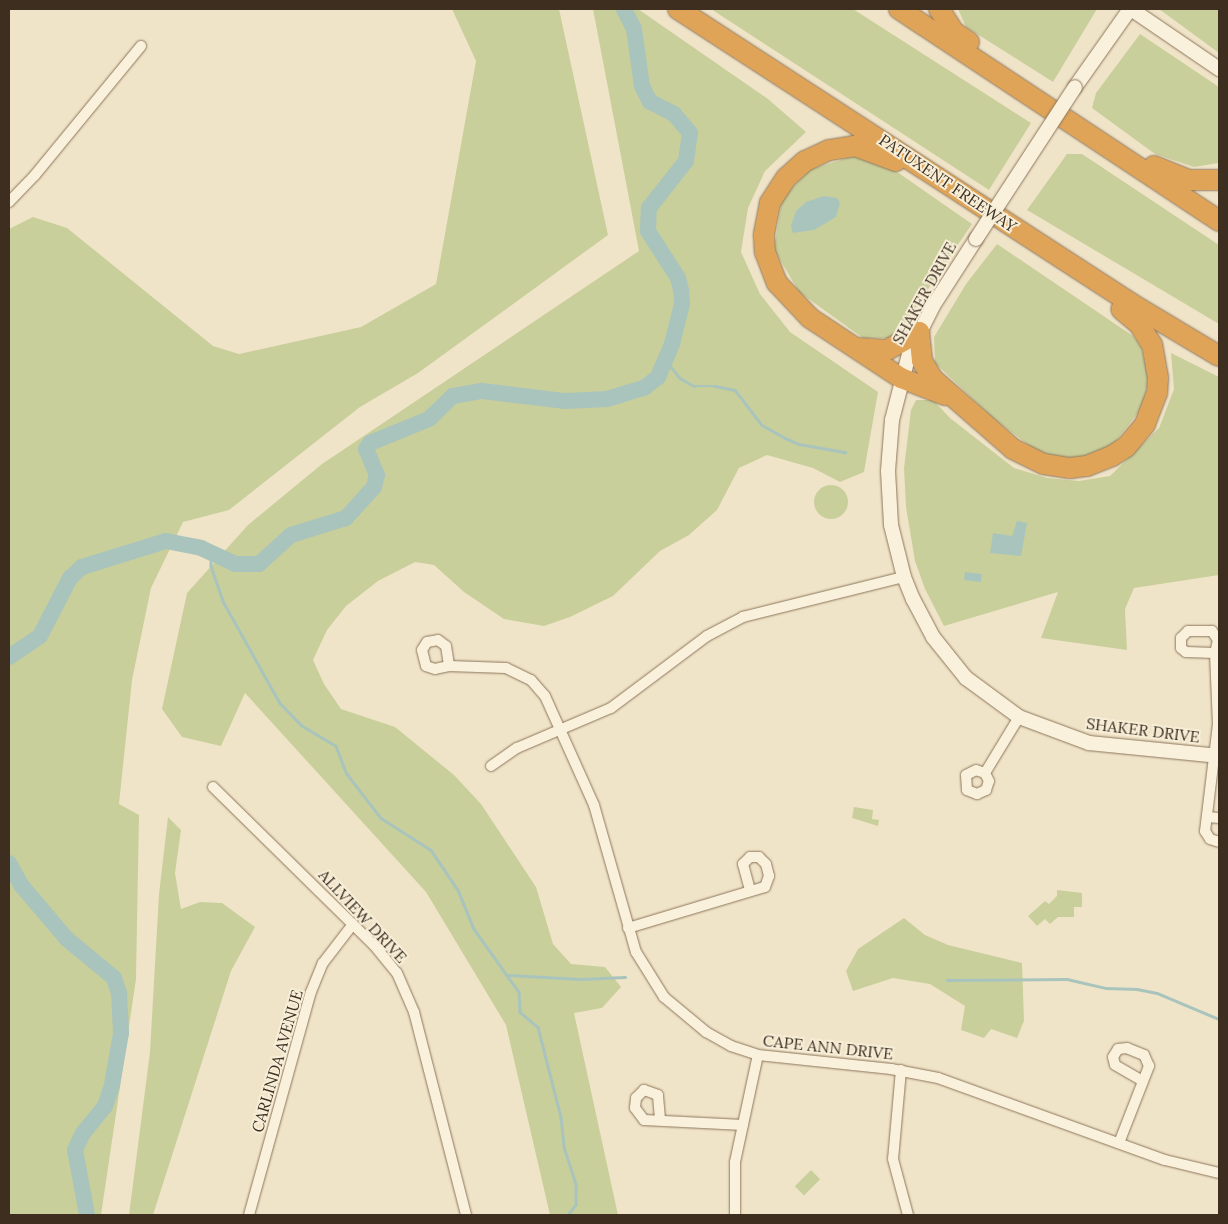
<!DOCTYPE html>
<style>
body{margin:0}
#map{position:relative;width:1228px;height:1224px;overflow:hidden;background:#f0e4c8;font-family:Lora,serif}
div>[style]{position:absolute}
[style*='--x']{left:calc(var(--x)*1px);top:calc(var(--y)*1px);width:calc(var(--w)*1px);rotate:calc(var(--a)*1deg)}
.green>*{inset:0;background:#c9cf9b;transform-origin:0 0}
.round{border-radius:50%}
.water>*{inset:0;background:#a9c4bc;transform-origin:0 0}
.stream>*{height:2.5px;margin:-1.25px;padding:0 1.25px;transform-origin:1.25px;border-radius:1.25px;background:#a9c4bc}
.river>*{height:16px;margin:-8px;padding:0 8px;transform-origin:8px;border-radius:8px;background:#a9c4bc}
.roads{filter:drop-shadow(0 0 1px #8d765c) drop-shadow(0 0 1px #8d765c)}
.minor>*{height:10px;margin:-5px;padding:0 5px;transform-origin:5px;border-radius:5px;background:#faf1dc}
.tertiary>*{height:14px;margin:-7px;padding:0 7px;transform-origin:7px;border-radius:7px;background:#faf1dc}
.motorway>*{height:20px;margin:-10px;padding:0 10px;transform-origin:10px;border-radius:10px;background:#e0a458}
.bridges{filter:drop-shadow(0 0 1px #8d765c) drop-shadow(0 0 1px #8d765c)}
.tertiary-bridge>*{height:14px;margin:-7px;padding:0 7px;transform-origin:7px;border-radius:7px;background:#faf1dc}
span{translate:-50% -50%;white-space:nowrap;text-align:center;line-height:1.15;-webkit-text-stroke:4px #f7eed8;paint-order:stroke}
.street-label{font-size:16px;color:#3d2e20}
.frame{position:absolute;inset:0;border:10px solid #3d2e20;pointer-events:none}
</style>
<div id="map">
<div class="green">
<i style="clip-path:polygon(452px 9px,559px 9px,608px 235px,418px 373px,360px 407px,229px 510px,183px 522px,151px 588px,132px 680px,119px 804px,139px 815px,136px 979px,101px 1215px,9px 1215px,9px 229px,33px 217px,67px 228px,213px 346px,239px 354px,361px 327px,436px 284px,476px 61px)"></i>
<i style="clip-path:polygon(593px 9px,638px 9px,768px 99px,806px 132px,765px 171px,748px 208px,741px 252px,760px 294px,790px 332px,878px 392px,864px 472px,840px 482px,813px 468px,767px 455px,739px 468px,717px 510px,689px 535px,660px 551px,613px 596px,570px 617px,544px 626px,504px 619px,464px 592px,434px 565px,415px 562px,378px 581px,346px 606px,327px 630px,313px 660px,324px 684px,341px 709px,395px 727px,454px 775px,481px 804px,536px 887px,553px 944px,571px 964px,605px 967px,621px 987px,602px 1008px,574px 1013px,618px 1215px,550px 1215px,506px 1025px,426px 892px,245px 693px,221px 746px,182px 737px,162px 709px,187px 593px,248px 525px,322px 464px,639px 251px)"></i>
<i style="clip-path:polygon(711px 9px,853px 9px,1031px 123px,989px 190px)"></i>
<i style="clip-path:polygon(958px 9px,1097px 9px,1053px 82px,966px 27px)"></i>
<i style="clip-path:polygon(1159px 9px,1219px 9px,1219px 53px)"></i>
<i style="clip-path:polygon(1140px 34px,1219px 87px,1219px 163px,1194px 167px,1155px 154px,1092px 108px,1096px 93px)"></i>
<i style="clip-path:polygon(1067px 154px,1082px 154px,1219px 245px,1219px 324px,1027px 210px)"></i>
<i style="clip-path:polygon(854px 156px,877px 158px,972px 224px,903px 326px,888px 338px,863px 338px,799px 292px,774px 249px,782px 198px,811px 169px)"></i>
<i style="clip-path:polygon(997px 244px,1133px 336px,1141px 347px,1148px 376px,1144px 405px,1113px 445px,1083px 460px,1043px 456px,993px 418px,935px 363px,934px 337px,966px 284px)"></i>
<i style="clip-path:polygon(1171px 353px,1219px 377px,1219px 575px,1134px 588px,1125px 609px,1127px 650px,1041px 638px,1058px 592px,944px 626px,925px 589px,915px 561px,906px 507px,904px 468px,911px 410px,916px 400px,933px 400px,950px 418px,1014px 468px,1047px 478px,1079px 481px,1110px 476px,1159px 428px,1174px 389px)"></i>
<i class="round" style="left:814px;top:485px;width:34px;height:34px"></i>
<i style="clip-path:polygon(854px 807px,873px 810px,872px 819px,879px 820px,878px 826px,852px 818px)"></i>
<i style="clip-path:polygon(168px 817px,181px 830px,175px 873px,181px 909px,200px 902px,222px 903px,255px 927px,231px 971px,153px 1215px,129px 1215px,150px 1052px,159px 894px)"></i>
<i style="clip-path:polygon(1057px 890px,1082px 893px,1082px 907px,1074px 907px,1074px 917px,1058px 917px,1050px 924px,1045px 919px,1037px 926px,1028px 916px,1045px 901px,1049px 904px,1057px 896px)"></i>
<i style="clip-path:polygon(904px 918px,925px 935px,948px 945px,1022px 963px,1024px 1021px,1017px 1038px,991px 1029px,984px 1038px,961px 1030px,965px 1006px,930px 984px,893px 978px,853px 991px,846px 971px,858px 949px)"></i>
<i style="left:811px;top:1170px;width:13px;height:23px;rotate:45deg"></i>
</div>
<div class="water">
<i style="clip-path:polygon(824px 196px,837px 198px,840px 203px,836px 217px,814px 230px,793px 233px,791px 226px,796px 211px,806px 202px)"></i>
<i style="clip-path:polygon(1017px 521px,1027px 523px,1021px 556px,990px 553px,993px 533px,1012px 536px)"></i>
<i style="left:965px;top:572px;width:17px;height:8px;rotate:7deg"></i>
</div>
<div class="stream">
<i style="--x:667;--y:362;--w:21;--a:51"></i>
<i style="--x:680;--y:378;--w:16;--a:30"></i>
<i style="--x:694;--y:386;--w:21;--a:0"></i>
<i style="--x:715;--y:386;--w:20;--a:11"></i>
<i style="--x:735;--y:390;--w:44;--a:52.4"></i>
<i style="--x:762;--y:425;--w:26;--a:29"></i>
<i style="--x:785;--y:438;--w:15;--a:23"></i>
<i style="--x:799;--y:444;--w:47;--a:9.9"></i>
<i style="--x:211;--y:552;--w:14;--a:90"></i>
<i style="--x:211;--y:566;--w:39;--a:71"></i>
<i style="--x:224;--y:603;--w:115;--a:60.8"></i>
<i style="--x:280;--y:703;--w:30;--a:46"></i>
<i style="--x:301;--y:725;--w:41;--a:31"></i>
<i style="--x:336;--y:746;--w:30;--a:69"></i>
<i style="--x:347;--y:774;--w:56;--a:52.3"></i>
<i style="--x:381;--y:818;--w:59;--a:32.6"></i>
<i style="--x:431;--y:850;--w:48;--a:56"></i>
<i style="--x:458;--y:890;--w:42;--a:67.7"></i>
<i style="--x:474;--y:929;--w:77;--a:54.5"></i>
<i style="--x:519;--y:992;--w:20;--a:87"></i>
<i style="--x:520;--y:1012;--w:23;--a:40"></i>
<i style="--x:538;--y:1027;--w:93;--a:75.7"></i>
<i style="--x:561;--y:1117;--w:30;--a:84"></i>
<i style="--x:564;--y:1147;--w:40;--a:72"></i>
<i style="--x:576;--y:1185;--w:20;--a:90"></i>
<i style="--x:576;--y:1205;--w:13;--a:129"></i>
<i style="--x:509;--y:975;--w:71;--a:3.2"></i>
<i style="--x:580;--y:979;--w:45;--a:-2.5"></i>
<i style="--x:947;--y:980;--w:120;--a:-0.5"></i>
<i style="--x:1067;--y:979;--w:40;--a:13"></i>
<i style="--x:1106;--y:988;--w:31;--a:2"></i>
<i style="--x:1137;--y:989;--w:20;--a:11"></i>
<i style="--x:1157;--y:993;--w:67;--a:22.8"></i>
</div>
<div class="river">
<i style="--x:9;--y:657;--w:37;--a:-34"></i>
<i style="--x:40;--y:636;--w:65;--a:-62.7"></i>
<i style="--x:70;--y:578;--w:16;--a:-43"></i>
<i style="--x:82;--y:567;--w:88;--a:-17.2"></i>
<i style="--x:166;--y:541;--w:36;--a:11"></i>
<i style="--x:201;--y:548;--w:38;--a:25"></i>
<i style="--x:235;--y:564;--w:24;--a:0"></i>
<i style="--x:259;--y:564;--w:43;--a:-42.2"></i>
<i style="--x:291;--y:535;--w:58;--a:-17.2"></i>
<i style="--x:346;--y:518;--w:42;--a:-47.9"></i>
<i style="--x:374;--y:487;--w:12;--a:-76"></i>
<i style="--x:377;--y:475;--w:28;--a:-113"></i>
<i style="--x:366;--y:449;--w:7;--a:-56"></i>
<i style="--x:370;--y:443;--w:64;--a:-22.1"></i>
<i style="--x:429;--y:419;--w:33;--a:-44"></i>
<i style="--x:453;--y:396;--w:29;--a:-10"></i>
<i style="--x:482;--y:391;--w:84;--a:6.9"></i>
<i style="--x:565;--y:401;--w:42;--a:-2.7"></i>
<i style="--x:607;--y:399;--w:39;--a:-17"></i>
<i style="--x:644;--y:388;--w:18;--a:-38"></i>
<i style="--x:658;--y:377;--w:36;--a:-67"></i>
<i style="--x:672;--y:344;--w:41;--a:-76"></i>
<i style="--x:682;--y:304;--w:14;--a:-94"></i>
<i style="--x:681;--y:290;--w:12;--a:-104"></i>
<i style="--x:678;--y:278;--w:56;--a:-122.6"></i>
<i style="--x:648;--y:231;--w:23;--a:-88"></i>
<i style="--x:649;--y:208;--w:60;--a:-51.8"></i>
<i style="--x:686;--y:161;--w:28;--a:-82"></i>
<i style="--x:690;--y:133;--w:25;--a:-130"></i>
<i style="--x:674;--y:114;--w:27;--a:-153"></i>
<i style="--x:650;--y:102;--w:18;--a:-117"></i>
<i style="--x:642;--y:86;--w:58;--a:-98"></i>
<i style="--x:634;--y:29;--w:22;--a:-117"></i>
<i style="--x:9;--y:863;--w:25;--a:61"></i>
<i style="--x:21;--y:885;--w:71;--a:49.6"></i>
<i style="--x:67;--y:939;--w:61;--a:39.7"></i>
<i style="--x:114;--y:978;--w:16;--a:72"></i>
<i style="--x:119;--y:993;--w:40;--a:87.1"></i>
<i style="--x:121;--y:1033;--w:53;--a:99.8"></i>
<i style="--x:112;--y:1085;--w:22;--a:108"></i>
<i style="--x:105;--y:1106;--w:35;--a:129"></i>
<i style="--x:83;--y:1133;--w:19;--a:115"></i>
<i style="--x:75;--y:1150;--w:66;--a:79.5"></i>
</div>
<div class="roads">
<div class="minor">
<i style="--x:9;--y:202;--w:37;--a:-46"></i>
<i style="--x:35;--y:175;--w:167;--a:-50.6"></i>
<i style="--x:1215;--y:653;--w:13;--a:-77"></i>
<i style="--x:1218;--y:640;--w:11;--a:-124"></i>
<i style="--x:1212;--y:631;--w:24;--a:180"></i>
<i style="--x:1188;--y:631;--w:10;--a:135"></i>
<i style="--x:1181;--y:638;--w:10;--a:90"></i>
<i style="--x:1181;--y:648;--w:6;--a:39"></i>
<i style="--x:1186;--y:652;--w:29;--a:2"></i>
<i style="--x:1215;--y:653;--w:71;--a:87.6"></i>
<i style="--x:1218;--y:724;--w:108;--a:96.9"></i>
<i style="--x:1205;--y:831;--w:9;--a:58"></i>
<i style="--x:1210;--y:839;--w:9;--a:18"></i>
<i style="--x:449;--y:666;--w:14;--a:168"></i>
<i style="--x:435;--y:669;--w:9;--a:-162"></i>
<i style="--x:426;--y:666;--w:16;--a:-104"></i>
<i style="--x:422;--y:650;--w:9;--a:-58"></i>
<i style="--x:427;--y:642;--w:11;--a:-10"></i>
<i style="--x:438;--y:640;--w:10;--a:37"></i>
<i style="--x:446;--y:646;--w:20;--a:81"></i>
<i style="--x:449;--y:666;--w:57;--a:2"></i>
<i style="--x:506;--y:668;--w:28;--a:26"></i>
<i style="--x:531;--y:680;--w:21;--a:49"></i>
<i style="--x:545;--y:696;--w:120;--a:65.8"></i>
<i style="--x:594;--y:805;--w:153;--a:74.1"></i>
<i style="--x:636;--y:952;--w:53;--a:58.1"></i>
<i style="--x:664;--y:997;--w:55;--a:39.8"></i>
<i style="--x:706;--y:1032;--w:29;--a:29"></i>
<i style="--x:731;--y:1046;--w:28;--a:18"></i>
<i style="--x:758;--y:1055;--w:134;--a:6"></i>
<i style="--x:891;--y:1069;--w:48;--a:10.8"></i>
<i style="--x:938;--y:1078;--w:241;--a:19.9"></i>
<i style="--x:1165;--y:1160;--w:56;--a:13.5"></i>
<i style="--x:491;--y:766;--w:32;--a:-35"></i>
<i style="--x:517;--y:748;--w:102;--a:-23.1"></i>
<i style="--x:611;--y:708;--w:120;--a:-36.9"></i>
<i style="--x:707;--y:636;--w:41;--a:-27.8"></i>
<i style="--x:743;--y:617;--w:166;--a:-14"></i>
<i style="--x:985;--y:773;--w:9;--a:-162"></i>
<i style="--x:976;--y:770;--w:11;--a:153"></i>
<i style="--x:966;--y:775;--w:15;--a:86"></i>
<i style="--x:967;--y:790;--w:11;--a:22"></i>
<i style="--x:977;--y:794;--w:10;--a:-24"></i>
<i style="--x:986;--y:790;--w:9;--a:-72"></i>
<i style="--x:989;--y:781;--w:9;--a:-117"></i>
<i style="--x:985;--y:773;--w:66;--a:-58.7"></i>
<i style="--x:213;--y:787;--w:226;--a:44.5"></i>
<i style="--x:374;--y:945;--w:36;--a:51"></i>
<i style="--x:397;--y:973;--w:43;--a:66.4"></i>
<i style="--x:414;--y:1012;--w:210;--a:75.6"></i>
<i style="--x:1208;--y:817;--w:11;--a:5"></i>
<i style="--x:628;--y:928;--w:143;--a:-16.7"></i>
<i style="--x:765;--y:887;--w:12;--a:-70"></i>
<i style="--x:769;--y:876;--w:12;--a:-104"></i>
<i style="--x:766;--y:864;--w:10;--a:-135"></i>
<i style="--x:759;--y:857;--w:9;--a:180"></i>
<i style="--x:750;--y:857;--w:10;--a:135"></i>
<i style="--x:743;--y:864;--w:27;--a:75"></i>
<i style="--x:901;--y:1070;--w:89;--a:95.1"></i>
<i style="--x:893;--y:1159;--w:58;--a:75"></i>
<i style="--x:660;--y:1119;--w:24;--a:-95"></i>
<i style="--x:658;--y:1095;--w:15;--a:-160"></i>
<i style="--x:644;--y:1090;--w:11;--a:135"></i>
<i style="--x:636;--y:1098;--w:10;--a:96"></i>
<i style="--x:635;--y:1108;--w:15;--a:53"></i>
<i style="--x:644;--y:1120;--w:99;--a:2.9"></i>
<i style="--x:1119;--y:1143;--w:83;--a:-68.7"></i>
<i style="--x:1149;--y:1066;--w:12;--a:-114"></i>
<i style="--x:1144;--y:1055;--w:18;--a:-158"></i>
<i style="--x:1127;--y:1048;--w:9;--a:174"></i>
<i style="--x:1118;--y:1049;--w:9;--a:122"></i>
<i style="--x:1113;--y:1057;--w:8;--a:76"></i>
<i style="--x:1115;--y:1065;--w:30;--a:30"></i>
<i style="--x:249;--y:1215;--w:231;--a:-74.5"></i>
<i style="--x:311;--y:992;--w:31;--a:-68"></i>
<i style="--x:323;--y:963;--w:49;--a:-52.4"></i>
<i style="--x:735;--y:1215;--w:53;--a:-90"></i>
<i style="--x:735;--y:1162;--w:109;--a:-77.9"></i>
</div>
<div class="tertiary">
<i style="--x:1131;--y:9;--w:107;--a:34.3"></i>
<i style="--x:1075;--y:87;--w:95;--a:-54.8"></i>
<i style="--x:976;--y:239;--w:80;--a:122.7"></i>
<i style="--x:933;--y:306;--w:54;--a:116.6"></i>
<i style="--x:909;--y:354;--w:68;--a:104.4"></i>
<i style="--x:892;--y:420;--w:51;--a:94.5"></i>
<i style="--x:888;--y:471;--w:54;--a:86.8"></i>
<i style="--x:891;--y:525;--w:54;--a:76"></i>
<i style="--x:904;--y:577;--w:24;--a:68"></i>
<i style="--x:913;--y:599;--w:43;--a:62.2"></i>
<i style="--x:933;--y:637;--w:53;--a:51.2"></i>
<i style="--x:966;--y:678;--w:66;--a:36.3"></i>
<i style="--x:1019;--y:717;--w:75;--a:20.4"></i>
<i style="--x:1089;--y:743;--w:131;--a:5.7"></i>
</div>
<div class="motorway">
<i style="--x:678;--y:9;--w:541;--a:33.01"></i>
<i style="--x:1132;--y:304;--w:101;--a:30.9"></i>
<i style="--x:899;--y:9;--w:384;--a:33.5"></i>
<i style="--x:939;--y:9;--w:27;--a:57"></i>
<i style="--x:954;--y:32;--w:18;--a:34"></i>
<i style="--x:896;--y:161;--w:44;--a:-159.9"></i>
<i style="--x:855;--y:146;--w:26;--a:171"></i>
<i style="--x:829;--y:150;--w:26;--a:155"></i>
<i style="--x:805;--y:161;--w:25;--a:138"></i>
<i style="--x:786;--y:178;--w:30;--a:123"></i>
<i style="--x:770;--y:203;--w:33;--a:101"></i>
<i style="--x:764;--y:235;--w:17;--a:87"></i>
<i style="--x:765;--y:252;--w:33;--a:69"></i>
<i style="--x:777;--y:283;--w:48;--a:46.7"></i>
<i style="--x:810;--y:318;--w:109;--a:33.4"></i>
<i style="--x:901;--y:378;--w:47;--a:21.1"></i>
<i style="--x:1154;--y:166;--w:38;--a:22"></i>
<i style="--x:1189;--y:180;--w:30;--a:0"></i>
<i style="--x:857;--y:348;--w:30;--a:4"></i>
<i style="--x:887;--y:350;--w:37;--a:-29"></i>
<i style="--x:919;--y:332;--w:29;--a:84"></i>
<i style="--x:922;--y:361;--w:21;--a:59"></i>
<i style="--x:933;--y:379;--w:106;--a:41.2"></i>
<i style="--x:1013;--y:449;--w:34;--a:26"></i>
<i style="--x:1044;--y:464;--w:26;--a:9"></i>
<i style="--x:1070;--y:468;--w:17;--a:-7"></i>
<i style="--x:1087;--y:466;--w:27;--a:-22"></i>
<i style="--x:1112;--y:456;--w:17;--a:-33"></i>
<i style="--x:1126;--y:447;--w:30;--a:-50"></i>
<i style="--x:1145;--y:424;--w:33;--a:-69"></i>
<i style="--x:1157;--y:393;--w:15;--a:-86"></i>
<i style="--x:1158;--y:378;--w:34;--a:-100"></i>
<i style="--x:1152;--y:345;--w:25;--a:-122"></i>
<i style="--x:1139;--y:324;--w:23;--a:-140"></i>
</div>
</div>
<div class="bridges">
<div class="tertiary-bridge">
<i style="--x:976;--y:239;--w:181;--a:-56.9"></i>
</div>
</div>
<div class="street-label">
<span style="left:948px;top:183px;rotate:34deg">PATUXENT FREEWAY</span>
<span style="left:924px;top:293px;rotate:-61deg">SHAKER DRIVE</span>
<span style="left:1143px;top:730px;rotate:7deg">SHAKER DRIVE</span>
<span style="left:363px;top:916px;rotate:47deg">ALLVIEW DRIVE</span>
<span style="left:828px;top:1047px;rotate:6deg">CAPE ANN DRIVE</span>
<span style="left:277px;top:1061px;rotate:-74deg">CARLINDA AVENUE</span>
</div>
<div class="frame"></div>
</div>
